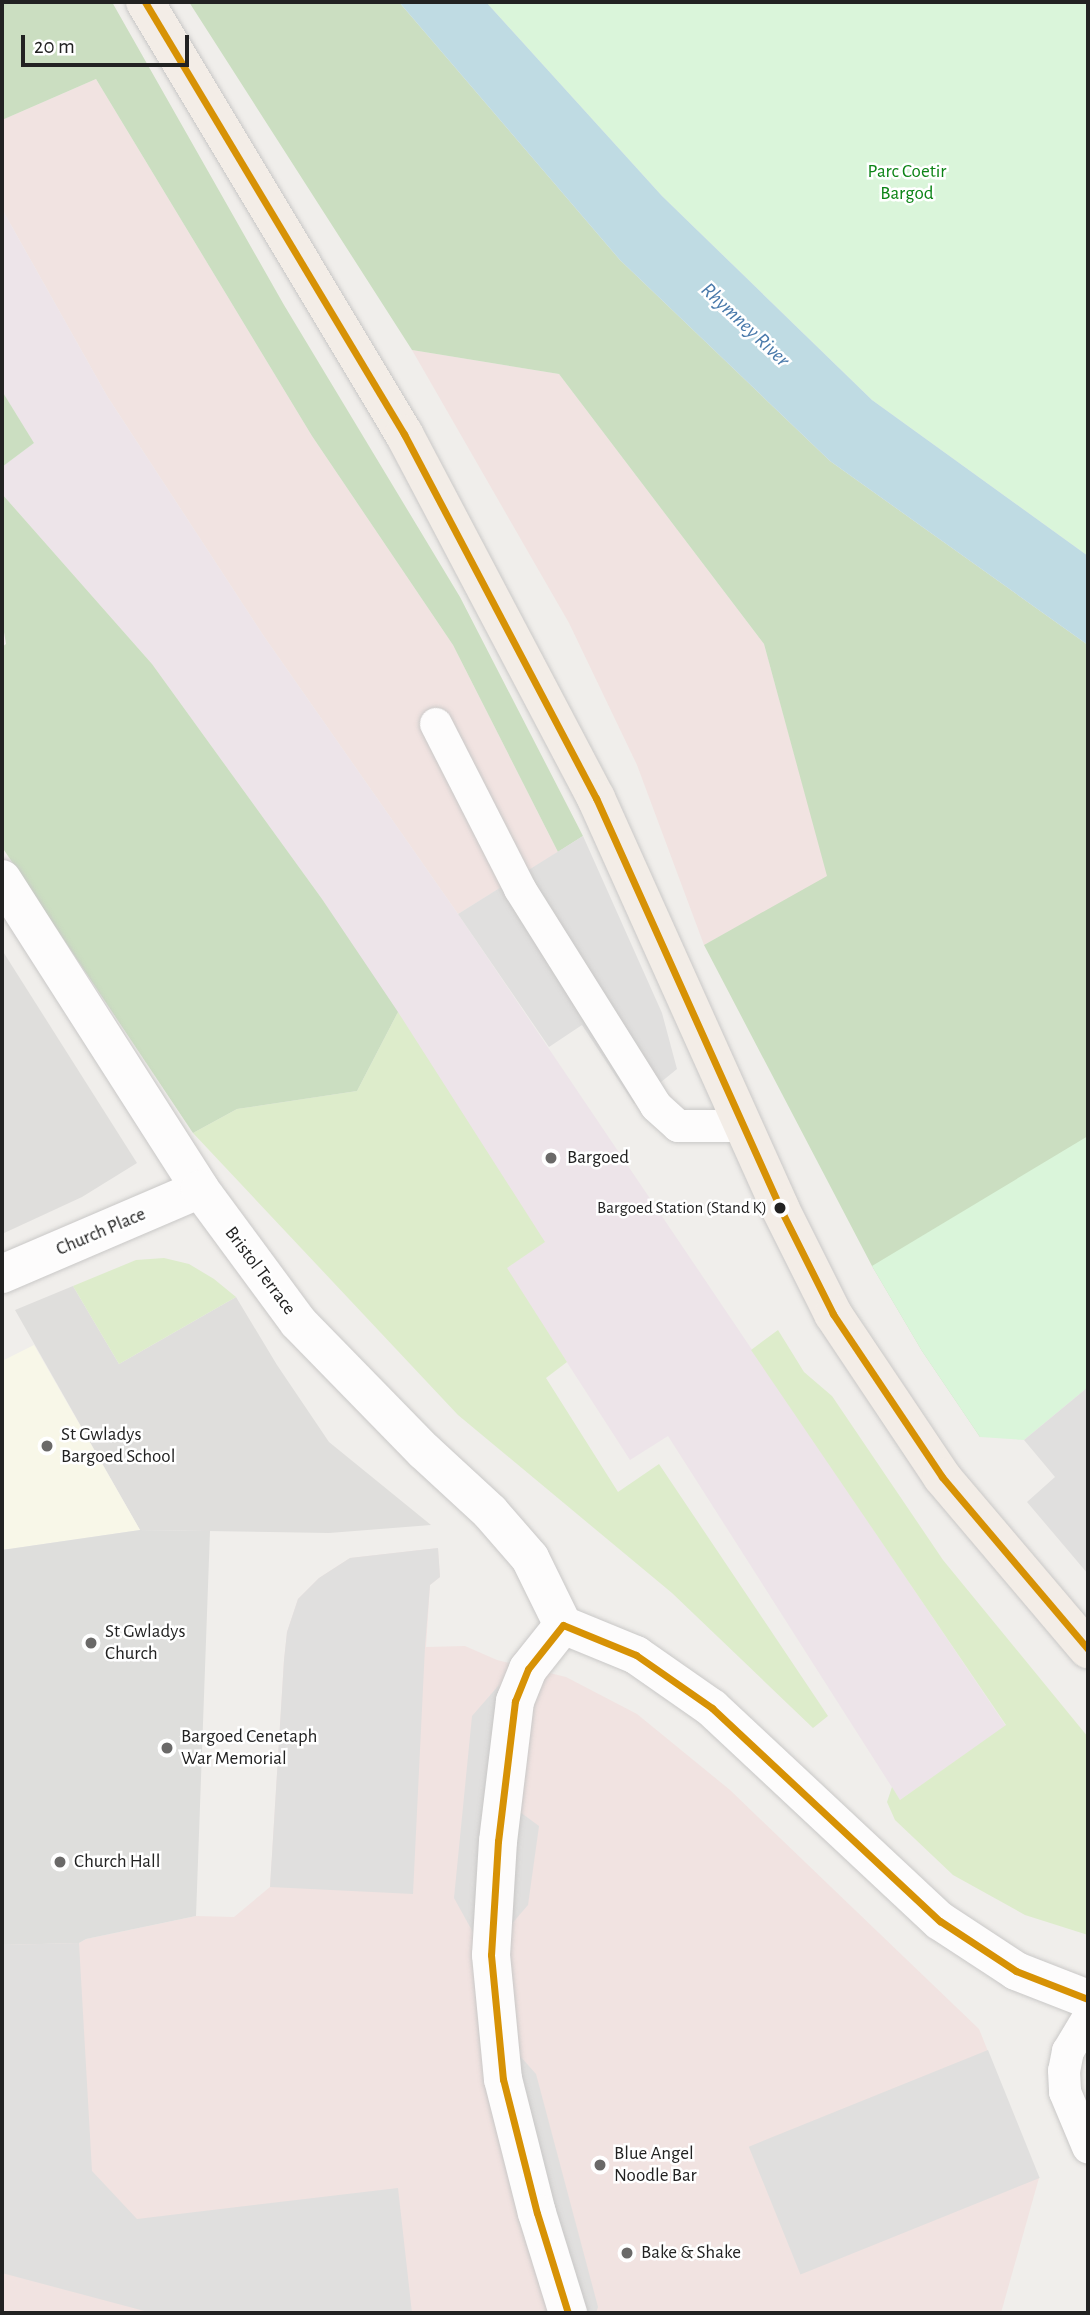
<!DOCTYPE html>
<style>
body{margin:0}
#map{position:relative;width:1090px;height:2315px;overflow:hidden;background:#f0eeeb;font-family:"Alegreya Sans",sans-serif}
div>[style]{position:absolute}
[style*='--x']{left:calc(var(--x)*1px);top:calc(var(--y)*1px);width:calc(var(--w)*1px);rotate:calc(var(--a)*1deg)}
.residential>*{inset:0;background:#dfdedc}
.commercial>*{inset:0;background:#f1e3e1}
.industrial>*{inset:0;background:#ede4e9}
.education>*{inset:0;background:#f8f7e8}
.religious>*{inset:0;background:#dededc}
.grass>*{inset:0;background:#ddeccb}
.forest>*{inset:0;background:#cbdec1}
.park>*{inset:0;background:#daf5da}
.parking>*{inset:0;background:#e0dfde;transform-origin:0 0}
.water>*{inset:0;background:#bfdbe3}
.roads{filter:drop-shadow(0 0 2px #c9c8c7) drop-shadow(0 0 2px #c9c8c7)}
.service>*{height:32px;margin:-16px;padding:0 16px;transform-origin:16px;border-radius:16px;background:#fdfcfc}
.minor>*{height:38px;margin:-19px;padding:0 19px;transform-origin:19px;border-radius:19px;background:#fdfcfc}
.tertiary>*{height:38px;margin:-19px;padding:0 19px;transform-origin:19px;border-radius:19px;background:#fdfcfc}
.primary>*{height:38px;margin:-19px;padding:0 19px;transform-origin:19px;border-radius:19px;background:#f3ede7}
.bus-1>*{height:7px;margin:-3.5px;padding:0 3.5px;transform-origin:3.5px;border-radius:3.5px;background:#d79205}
.dots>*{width:19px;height:19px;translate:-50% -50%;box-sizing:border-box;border:4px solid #fff;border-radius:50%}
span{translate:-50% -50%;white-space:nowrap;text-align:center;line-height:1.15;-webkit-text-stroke:5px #fff;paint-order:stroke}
.bus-label{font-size:17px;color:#222}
.right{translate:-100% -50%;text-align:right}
.park-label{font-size:19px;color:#0c8416}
.poi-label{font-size:19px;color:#222}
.left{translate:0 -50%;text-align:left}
.street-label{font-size:19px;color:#222}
.water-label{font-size:21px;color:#4a7aab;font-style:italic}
.frame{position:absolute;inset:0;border:4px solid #222;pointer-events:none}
.scale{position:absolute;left:21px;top:35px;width:168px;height:32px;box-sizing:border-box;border:4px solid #222;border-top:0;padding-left:9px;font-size:21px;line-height:24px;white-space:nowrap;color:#222;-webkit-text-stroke:5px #fff;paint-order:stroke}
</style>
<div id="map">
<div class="residential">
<i style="clip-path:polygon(2px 950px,137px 1163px,82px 1197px,2px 1234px)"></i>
<i style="clip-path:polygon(73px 1286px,119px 1364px,236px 1297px,277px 1365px,329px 1442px,431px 1525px,329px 1533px,140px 1530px,15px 1310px)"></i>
</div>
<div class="commercial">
<i style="clip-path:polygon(96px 79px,312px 436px,453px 645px,558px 852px,458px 914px,263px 635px,107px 396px,2px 209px,2px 120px)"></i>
<i style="clip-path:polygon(412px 350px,559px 374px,764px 644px,828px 877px,704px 945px,637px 765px,569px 623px)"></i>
<i style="clip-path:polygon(438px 1548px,440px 1577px,430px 1585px,426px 1647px,465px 1646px,497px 1660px,566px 1677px,637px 1714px,730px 1790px,979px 2029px,1039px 2178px,1001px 2313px,2px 2313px,2px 1945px,79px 1943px,86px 1939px,196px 1916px,234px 1917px,270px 1887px,284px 1660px,287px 1632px,298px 1599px,319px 1578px,350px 1558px)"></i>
</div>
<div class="industrial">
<i style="clip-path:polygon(2px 209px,107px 396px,263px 635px,458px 914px,1006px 1726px,900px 1800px,668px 1436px,630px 1460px,506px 1268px,544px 1242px,322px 899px,152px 664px,2px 494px,2px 467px,34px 443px,2px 391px)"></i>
</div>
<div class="education">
<i style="clip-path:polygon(34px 1345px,140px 1530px,2px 1550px,2px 1361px)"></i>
</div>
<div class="religious">
<i style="clip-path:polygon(140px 1530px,210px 1531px,196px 1916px,86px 1939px,79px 1943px,2px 1945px,2px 1550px)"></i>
</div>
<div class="grass">
<i style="clip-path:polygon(398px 1012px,545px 1242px,507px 1268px,567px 1362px,546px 1378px,618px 1492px,659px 1464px,828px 1716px,813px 1728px,672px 1593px,458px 1415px,193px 1133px,237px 1109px,357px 1091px)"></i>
<i style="clip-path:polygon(164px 1258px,189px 1264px,214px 1279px,236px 1297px,119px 1364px,73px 1286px,136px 1260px)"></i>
<i style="clip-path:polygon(778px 1330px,804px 1372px,832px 1396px,943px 1560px,1088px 1737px,1088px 1935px,1025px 1915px,953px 1875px,895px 1820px,887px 1802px,892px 1787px,900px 1800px,1006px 1725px,751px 1350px)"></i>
</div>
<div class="forest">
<i style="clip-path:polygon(2px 2px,112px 2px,284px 305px,460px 597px,583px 836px,558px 852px,453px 645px,312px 436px,96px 79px,2px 120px)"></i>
<i style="clip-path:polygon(189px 2px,399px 2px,620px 260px,830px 461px,1088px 645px,1088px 1344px,980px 1437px,922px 1351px,872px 1266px,704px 945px,827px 876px,764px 644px,559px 374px,412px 350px)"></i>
<i style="clip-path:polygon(2px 391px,34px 443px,2px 467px)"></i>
<i style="clip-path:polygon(2px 494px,152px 664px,322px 899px,398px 1012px,357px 1091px,237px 1109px,193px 1133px,4px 850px,2px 845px,2px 647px,6px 644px,2px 620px)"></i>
</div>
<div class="park">
<i style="clip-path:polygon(486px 2px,1088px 2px,1088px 556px,872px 400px,662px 196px)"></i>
<i style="clip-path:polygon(1088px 1136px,1088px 1387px,1024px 1440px,980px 1437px,922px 1351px,872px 1266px)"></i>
</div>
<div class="parking">
<i style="clip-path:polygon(583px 836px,662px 1013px,677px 1069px,634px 1104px,582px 1025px,549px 1047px,458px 914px)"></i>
<i style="clip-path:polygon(1088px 1387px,1088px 1574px,1027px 1502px,1055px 1477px,1024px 1440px)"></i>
<i style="clip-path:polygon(438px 1548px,440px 1577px,430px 1585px,425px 1647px,413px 1894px,270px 1887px,284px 1660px,287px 1632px,298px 1599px,319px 1578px,350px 1558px)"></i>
<i style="clip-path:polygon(499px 1685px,484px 1822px,475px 1936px,454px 1898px,472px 1716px)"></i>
<i style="clip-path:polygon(520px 1812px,539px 1826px,528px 1905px,503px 1934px)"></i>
<i style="clip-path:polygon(79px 1943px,92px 2171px,137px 2219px,398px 2188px,412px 2313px,152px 2313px,2px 2273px,2px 1945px)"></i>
<i style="clip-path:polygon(512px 2047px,536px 2074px,598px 2307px,596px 2313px,581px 2313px)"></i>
<i style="left:988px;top:2050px;width:138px;height:258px;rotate:68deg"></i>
</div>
<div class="water">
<i style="clip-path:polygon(399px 2px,486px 2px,662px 196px,872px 400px,1088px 556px,1088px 645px,830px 461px,620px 260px)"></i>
</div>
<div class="roads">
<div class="service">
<i style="--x:436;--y:724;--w:185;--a:63"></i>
<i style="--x:520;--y:889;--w:256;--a:57.9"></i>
<i style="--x:656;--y:1106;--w:30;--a:42"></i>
<i style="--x:678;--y:1126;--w:66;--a:0"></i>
<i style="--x:1088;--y:2018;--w:39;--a:121"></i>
<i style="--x:1068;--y:2051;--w:20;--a:101"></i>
<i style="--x:1064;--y:2071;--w:21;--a:87"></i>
<i style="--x:1065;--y:2092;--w:60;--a:67.3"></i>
</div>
<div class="minor">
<i style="--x:2;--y:879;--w:368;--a:57.4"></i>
</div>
<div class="tertiary">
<i style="--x:2;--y:1274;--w:215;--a:-23.2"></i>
<i style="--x:200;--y:1189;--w:165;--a:53.6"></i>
<i style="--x:298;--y:1322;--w:180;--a:45.7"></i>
<i style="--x:424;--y:1451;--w:90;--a:42.7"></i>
<i style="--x:490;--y:1512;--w:61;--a:49"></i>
<i style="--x:530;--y:1558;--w:75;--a:63.8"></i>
<i style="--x:563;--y:1625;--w:56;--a:128.5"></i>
<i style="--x:528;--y:1669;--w:35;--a:112"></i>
<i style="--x:515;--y:1701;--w:141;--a:96.9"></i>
<i style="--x:498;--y:1841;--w:114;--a:93.5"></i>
<i style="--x:491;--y:1955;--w:125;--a:84.5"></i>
<i style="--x:503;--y:2079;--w:138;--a:75.8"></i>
<i style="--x:537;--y:2213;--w:105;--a:72.8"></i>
<i style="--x:563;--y:1625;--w:79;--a:22.3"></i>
<i style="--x:636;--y:1655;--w:93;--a:34.9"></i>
<i style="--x:712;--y:1708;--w:312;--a:43.1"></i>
<i style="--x:940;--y:1921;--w:91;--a:33.3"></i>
<i style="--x:1016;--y:1971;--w:77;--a:21.3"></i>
</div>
<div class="primary">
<i style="--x:145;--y:2;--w:504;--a:59.06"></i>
<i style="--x:404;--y:434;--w:412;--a:62.2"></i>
<i style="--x:596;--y:798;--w:449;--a:65.8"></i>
<i style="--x:780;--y:1208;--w:119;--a:63.4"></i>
<i style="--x:833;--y:1314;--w:196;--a:56.2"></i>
<i style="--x:942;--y:1477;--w:226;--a:49.7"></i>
</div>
</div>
<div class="bus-1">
<i style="--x:145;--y:2;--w:504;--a:59.06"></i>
<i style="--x:404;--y:434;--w:412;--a:62.2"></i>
<i style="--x:596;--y:798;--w:449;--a:65.8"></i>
<i style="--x:780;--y:1208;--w:119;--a:63.4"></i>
<i style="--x:833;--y:1314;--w:196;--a:56.2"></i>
<i style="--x:942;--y:1477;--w:226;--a:49.7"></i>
<i style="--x:563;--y:1625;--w:56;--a:128.5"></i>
<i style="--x:528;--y:1669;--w:35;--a:112"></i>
<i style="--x:515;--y:1701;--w:141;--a:96.9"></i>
<i style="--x:498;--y:1841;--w:114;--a:93.5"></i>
<i style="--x:491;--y:1955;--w:125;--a:84.5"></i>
<i style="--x:503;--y:2079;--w:138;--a:75.8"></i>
<i style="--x:537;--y:2213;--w:105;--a:72.8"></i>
<i style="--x:563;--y:1625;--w:79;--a:22.3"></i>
<i style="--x:636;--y:1655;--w:93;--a:34.9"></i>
<i style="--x:712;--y:1708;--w:312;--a:43.1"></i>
<i style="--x:940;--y:1921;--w:91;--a:33.3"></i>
<i style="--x:1016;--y:1971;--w:77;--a:21.3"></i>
</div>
<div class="dots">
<i style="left:551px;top:1158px;background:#6a6968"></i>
<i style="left:780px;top:1208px;background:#222"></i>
<i style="left:47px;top:1446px;background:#6a6968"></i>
<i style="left:91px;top:1643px;background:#6a6968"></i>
<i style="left:167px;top:1748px;background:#6a6968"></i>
<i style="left:60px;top:1862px;background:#6a6968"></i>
<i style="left:600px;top:2165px;background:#6a6968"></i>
<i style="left:627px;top:2253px;background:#6a6968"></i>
</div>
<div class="bus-label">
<span class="right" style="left:767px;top:1208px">Bargoed Station (Stand K)</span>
</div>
<div class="park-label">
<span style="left:907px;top:183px">Parc Coetir<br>Bargod</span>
</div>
<div class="poi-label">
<span class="left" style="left:567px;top:1158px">Bargoed</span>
<span class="left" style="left:61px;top:1446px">St Gwladys<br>Bargoed School</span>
<span class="left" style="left:105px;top:1643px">St Gwladys<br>Church</span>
<span class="left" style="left:181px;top:1748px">Bargoed Cenetaph<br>War Memorial</span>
<span class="left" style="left:74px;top:1862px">Church Hall</span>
<span class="left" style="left:614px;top:2165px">Blue Angel<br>Noodle Bar</span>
<span class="left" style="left:641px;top:2253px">Bake &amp; Shake</span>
</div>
<div class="street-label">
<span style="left:101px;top:1232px;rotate:-23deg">Church Place</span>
<span style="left:260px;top:1271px;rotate:53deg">Bristol Terrace</span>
</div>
<div class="water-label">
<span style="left:745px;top:325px;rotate:43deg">Rhymney River</span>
</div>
<div class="frame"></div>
<div class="scale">20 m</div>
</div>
